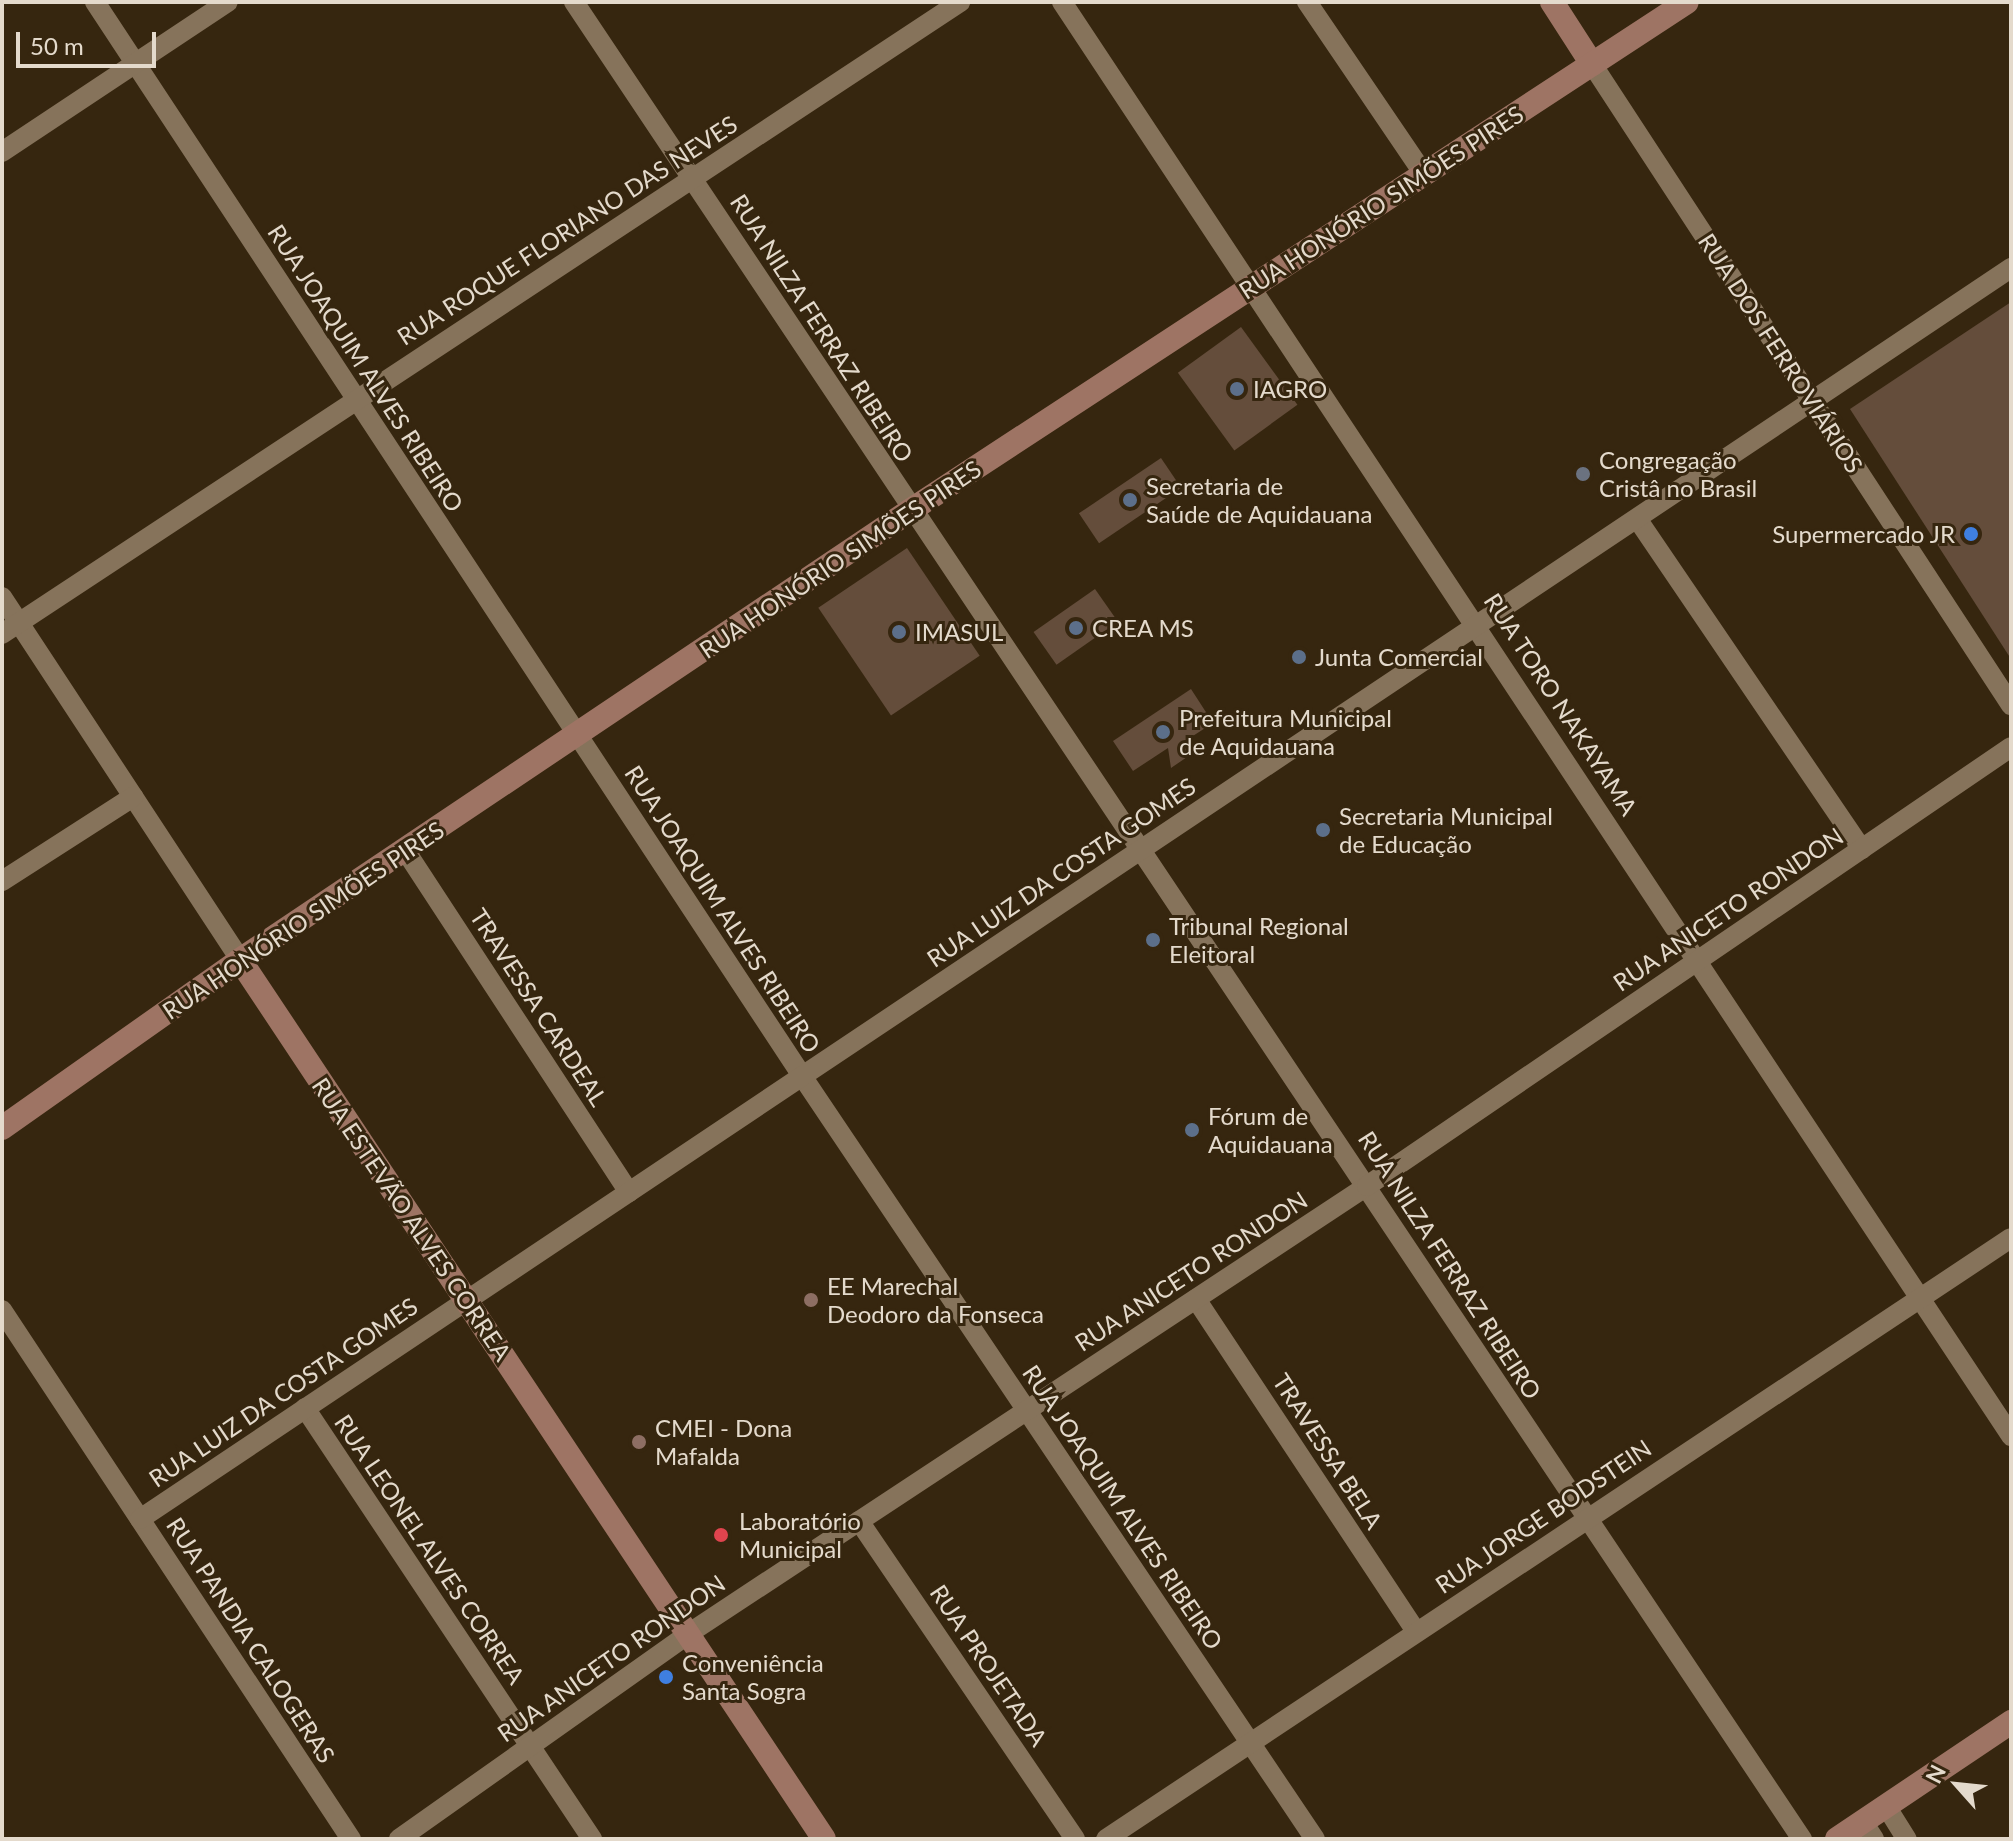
<!DOCTYPE html>
<meta charset="utf-8">
<style>
body{margin:0}
#map{position:relative;width:2013px;height:1841px;overflow:hidden;background:#36260f;font-family:Lato,sans-serif}
div>[style]{position:absolute}
[style*='--x']{left:calc(var(--x)*1px);top:calc(var(--y)*1px);width:calc(var(--w)*1px);rotate:calc(var(--a)*1deg)}
.building>*{inset:0;background:#644d3b;transform-origin:0 0}
.street>*{height:20px;margin:-10px;padding:0 10px;transform-origin:10px;border-radius:10px;background:#86735b}
.secondary>*{height:24px;margin:-12px;padding:0 12px;transform-origin:12px;border-radius:12px;background:#9e7464}
.dots>*{width:22px;height:22px;translate:-50% -50%;box-sizing:border-box;border:4px solid #36260f;border-radius:50%}
span{translate:-50% -50%;white-space:nowrap;text-align:center;line-height:1.15;-webkit-text-stroke:6px #36260f;paint-order:stroke}
.street-label{font-size:24px;color:#e4dacc}
.poi-label{font-size:24px;color:#e4dacc}
.left{translate:0 -50%;text-align:left}
.right{translate:-100% -50%;text-align:right}
.frame{position:absolute;inset:0;border:4px solid #e4dacc;pointer-events:none}
.north{position:absolute;left:1917px;top:1745px;width:80px;height:80px;-webkit-text-stroke:6px #36260f;paint-order:stroke;rotate:297deg;font-size:22px;font-weight:700;line-height:32px;text-align:center;color:#e4dacc}
.north::after{content:'';display:block;margin:auto;width:28px;height:36px;background:#e4dacc;clip-path:polygon(50% 0,100% 100%,50% 72%,0 100%)}
.scale{position:absolute;left:16px;top:32px;width:140px;height:36px;box-sizing:border-box;border:4px solid #e4dacc;border-top:0;padding-left:10px;font-size:24px;line-height:28px;white-space:nowrap;color:#e4dacc;-webkit-text-stroke:6px #36260f;paint-order:stroke}
</style>
<div id="map">
<div class="building">
<i style="clip-path:polygon(2011px 302px,2011px 659px,1850px 409px)"></i>
<i style="left:1241px;top:327px;width:96px;height:78px;rotate:54deg"></i>
<i style="left:1161px;top:458px;width:36px;height:99px;rotate:56deg"></i>
<i style="left:907px;top:548px;width:130px;height:107px;rotate:56deg"></i>
<i style="left:1095px;top:589px;width:40px;height:75px;rotate:55deg"></i>
<i style="clip-path:polygon(1191px 689px,1213px 723px,1182px 743px,1190px 755px,1171px 768px,1168px 748px,1133px 771px,1113px 741px)"></i>
</div>
<div class="street">
<i style="--x:95;--y:2;--w:1286;--a:56.64"></i>
<i style="--x:802;--y:1076;--w:919;--a:56.09"></i>
<i style="--x:574;--y:2;--w:2210;--a:56.24"></i>
<i style="--x:1062;--y:2;--w:1720;--a:56.5"></i>
<i style="--x:1307;--y:2;--w:208;--a:55.8"></i>
<i style="--x:1592;--y:64;--w:766;--a:56.83"></i>
<i style="--x:2;--y:152;--w:271;--a:-33.6"></i>
<i style="--x:1638;--y:520;--w:398;--a:55.8"></i>
<i style="--x:2;--y:597;--w:434;--a:56.7"></i>
<i style="--x:2;--y:634;--w:1148;--a:-33.41"></i>
<i style="--x:405;--y:850;--w:409;--a:56.8"></i>
<i style="--x:2;--y:881;--w:156;--a:-32.7"></i>
<i style="--x:1196;--y:1299;--w:399;--a:56.5"></i>
<i style="--x:2;--y:1310;--w:634;--a:56.59"></i>
<i style="--x:305;--y:1408;--w:518;--a:56.34"></i>
<i style="--x:140;--y:1519;--w:2251;--a:-33.77"></i>
<i style="--x:859;--y:1521;--w:384;--a:55.8"></i>
<i style="--x:1886;--y:1806;--w:39;--a:58"></i>
<i style="--x:1863;--y:1822;--w:20;--a:57"></i>
<i style="--x:399;--y:1839;--w:354;--a:-35.3"></i>
<i style="--x:688;--y:1634;--w:813;--a:-33.42"></i>
<i style="--x:1367;--y:1186;--w:779;--a:-34.28"></i>
<i style="--x:1106;--y:1839;--w:1086;--a:-33.59"></i>
</div>
<div class="secondary">
<i style="--x:1552;--y:2;--w:74;--a:57.2"></i>
<i style="--x:240;--y:960;--w:1055;--a:56.4"></i>
<i style="--x:2;--y:1128;--w:291;--a:-35.2"></i>
<i style="--x:240;--y:960;--w:808;--a:-33.85"></i>
<i style="--x:911;--y:510;--w:927;--a:-33.21"></i>
<i style="--x:1837;--y:1839;--w:210;--a:-33.9"></i>
</div>
<div class="dots">
<i style="left:1237px;top:389px;background:#5c6f8a"></i>
<i style="left:1583px;top:474px;background:#6b7280"></i>
<i style="left:1130px;top:500px;background:#5c6f8a"></i>
<i style="left:1971px;top:534px;background:#3f7fe0"></i>
<i style="left:1076px;top:628px;background:#5c6f8a"></i>
<i style="left:899px;top:632px;background:#5c6f8a"></i>
<i style="left:1299px;top:657px;background:#5c6f8a"></i>
<i style="left:1163px;top:732px;background:#5c6f8a"></i>
<i style="left:1323px;top:830px;background:#5c6f8a"></i>
<i style="left:1153px;top:940px;background:#5c6f8a"></i>
<i style="left:1192px;top:1130px;background:#5c6f8a"></i>
<i style="left:811px;top:1300px;background:#8d6e63"></i>
<i style="left:639px;top:1442px;background:#8d6e63"></i>
<i style="left:721px;top:1535px;background:#e0444e"></i>
<i style="left:666px;top:1677px;background:#3f7fe0"></i>
</div>
<div class="street-label">
<span style="left:1381px;top:202px;rotate:-33deg">RUA HONÓRIO SIMÕES PIRES</span>
<span style="left:567px;top:230px;rotate:-33deg">RUA ROQUE FLORIANO DAS NEVES</span>
<span style="left:822px;top:328px;rotate:57deg">RUA NILZA FERRAZ RIBEIRO</span>
<span style="left:1781px;top:353px;rotate:57deg">RUA DOS FERROVIÁRIOS</span>
<span style="left:366px;top:368px;rotate:57deg">RUA JOAQUIM ALVES RIBEIRO</span>
<span style="left:840px;top:559px;rotate:-34deg">RUA HONÓRIO SIMÕES PIRES</span>
<span style="left:1561px;top:704px;rotate:57deg">RUA TORO NAKAYAMA</span>
<span style="left:1061px;top:872px;rotate:-34deg">RUA LUIZ DA COSTA GOMES</span>
<span style="left:723px;top:909px;rotate:57deg">RUA JOAQUIM ALVES RIBEIRO</span>
<span style="left:1728px;top:909px;rotate:-34deg">RUA ANICETO RONDON</span>
<span style="left:303px;top:920px;rotate:-34deg">RUA HONÓRIO SIMÕES PIRES</span>
<span style="left:539px;top:1007px;rotate:57deg">TRAVESSA CARDEAL</span>
<span style="left:412px;top:1219px;rotate:56deg">RUA ESTEVÃO ALVES CORREA</span>
<span style="left:1450px;top:1265px;rotate:57deg">RUA NILZA FERRAZ RIBEIRO</span>
<span style="left:1191px;top:1271px;rotate:-33deg">RUA ANICETO RONDON</span>
<span style="left:283px;top:1392px;rotate:-34deg">RUA LUIZ DA COSTA GOMES</span>
<span style="left:1328px;top:1451px;rotate:57deg">TRAVESSA BELA</span>
<span style="left:1123px;top:1507px;rotate:56deg">RUA JOAQUIM ALVES RIBEIRO</span>
<span style="left:1543px;top:1516px;rotate:-34deg">RUA JORGE BODSTEIN</span>
<span style="left:430px;top:1549px;rotate:56deg">RUA LEONEL ALVES CORREA</span>
<span style="left:251px;top:1640px;rotate:57deg">RUA PANDIA CALOGERAS</span>
<span style="left:611px;top:1658px;rotate:-35deg">RUA ANICETO RONDON</span>
<span style="left:989px;top:1665px;rotate:56deg">RUA PROJETADA</span>
</div>
<div class="poi-label">
<span class="left" style="left:1253px;top:389px">IAGRO</span>
<span class="left" style="left:1599px;top:474px">Congregação<br>Cristâ no Brasil</span>
<span class="left" style="left:1146px;top:500px">Secretaria de<br>Saúde de Aquidauana</span>
<span class="right" style="left:1955px;top:534px">Supermercado JR</span>
<span class="left" style="left:1092px;top:628px">CREA MS</span>
<span class="left" style="left:915px;top:632px">IMASUL</span>
<span class="left" style="left:1315px;top:657px">Junta Comercial</span>
<span class="left" style="left:1179px;top:732px">Prefeitura Municipal<br>de Aquidauana</span>
<span class="left" style="left:1339px;top:830px">Secretaria Municipal<br>de Educação</span>
<span class="left" style="left:1169px;top:940px">Tribunal Regional<br>Eleitoral</span>
<span class="left" style="left:1208px;top:1130px">Fórum de<br>Aquidauana</span>
<span class="left" style="left:827px;top:1300px">EE Marechal<br>Deodoro da Fonseca</span>
<span class="left" style="left:655px;top:1442px">CMEI - Dona<br>Mafalda</span>
<span class="left" style="left:739px;top:1535px">Laboratório<br>Municipal</span>
<span class="left" style="left:682px;top:1677px">Conveniência<br>Santa Sogra</span>
</div>
<div class="frame"></div>
<div class="north">N</div>
<div class="scale">50 m</div>
</div>
